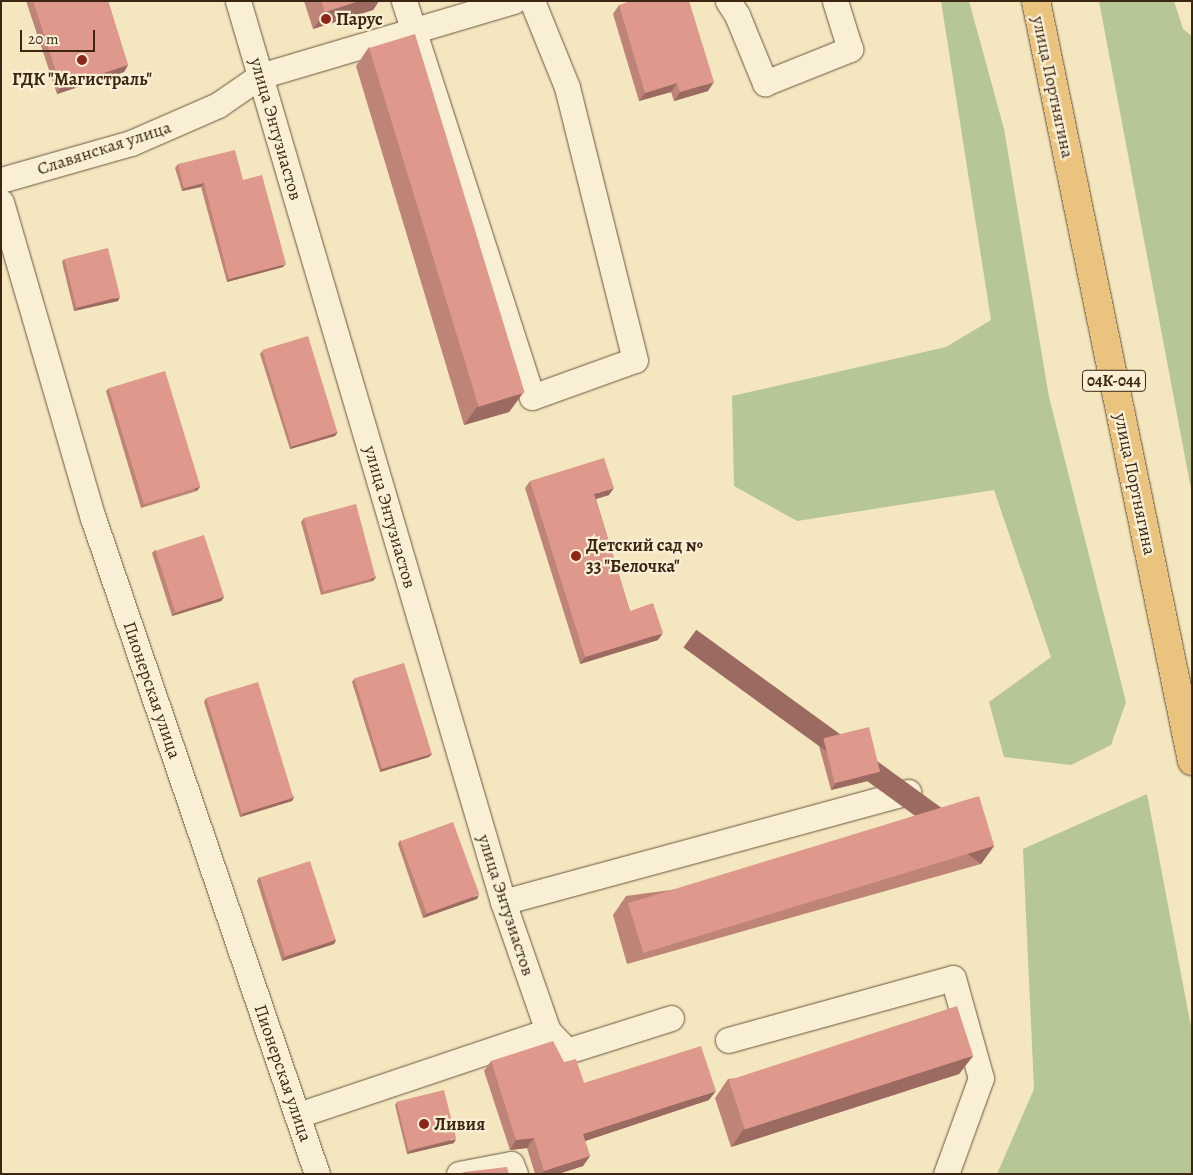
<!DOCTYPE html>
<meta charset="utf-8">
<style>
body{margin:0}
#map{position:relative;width:1193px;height:1175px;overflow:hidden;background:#f4e6be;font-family:Alegreya,serif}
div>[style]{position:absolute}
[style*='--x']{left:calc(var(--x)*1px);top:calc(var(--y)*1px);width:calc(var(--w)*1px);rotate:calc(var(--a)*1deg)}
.green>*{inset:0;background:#b6c695}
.roads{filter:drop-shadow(0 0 1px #6a563e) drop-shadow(0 0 1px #6a563e)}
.minor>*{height:25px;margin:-12.5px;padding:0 12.5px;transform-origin:12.5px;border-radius:12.5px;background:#f8efd5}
.major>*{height:28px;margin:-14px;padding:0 14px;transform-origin:14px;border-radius:14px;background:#eac37f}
.wall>*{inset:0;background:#bf8478}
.shaded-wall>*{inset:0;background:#9b6b62;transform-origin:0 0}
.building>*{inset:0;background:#de998c;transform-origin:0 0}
.dots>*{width:14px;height:14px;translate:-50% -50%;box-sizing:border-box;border:2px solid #f8efd5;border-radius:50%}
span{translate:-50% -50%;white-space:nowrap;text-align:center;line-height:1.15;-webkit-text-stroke:4.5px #f8efd5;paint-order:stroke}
.shield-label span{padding:1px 4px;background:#f8efd5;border:1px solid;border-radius:4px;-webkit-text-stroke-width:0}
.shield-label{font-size:16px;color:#3c2613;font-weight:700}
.poi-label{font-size:18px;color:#3c2613;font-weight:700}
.left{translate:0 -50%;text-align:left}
.street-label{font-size:18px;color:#3c2613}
.frame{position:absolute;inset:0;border:2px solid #3c2613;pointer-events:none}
.scale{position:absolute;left:20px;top:30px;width:75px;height:22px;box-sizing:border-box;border:2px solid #3c2613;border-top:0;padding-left:6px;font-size:15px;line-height:18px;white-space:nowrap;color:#3c2613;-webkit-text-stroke:4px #f8efd5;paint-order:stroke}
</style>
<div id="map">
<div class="green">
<i style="clip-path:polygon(941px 1px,969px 1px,1004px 129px,1049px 397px,1126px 702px,1111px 745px,1071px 765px,1004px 757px,989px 702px,1051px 657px,994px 490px,797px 521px,734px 486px,732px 396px,946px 347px,991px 320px)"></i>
<i style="clip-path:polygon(1099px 1px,1174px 1px,1183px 29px,1192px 36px,1192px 494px)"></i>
<i style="clip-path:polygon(1147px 794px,1192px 1032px,1192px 1174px,997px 1174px,1034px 1089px,1023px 849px)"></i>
</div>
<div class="roads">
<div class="minor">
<i style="--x:238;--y:1;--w:939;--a:73.61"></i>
<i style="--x:503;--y:902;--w:137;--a:70.8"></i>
<i style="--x:548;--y:1031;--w:28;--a:46"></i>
<i style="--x:567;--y:1051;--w:109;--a:-17.6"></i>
<i style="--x:404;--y:1;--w:416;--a:72.1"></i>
<i style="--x:532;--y:397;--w:109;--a:-19.8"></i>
<i style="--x:635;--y:360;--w:281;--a:-104"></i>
<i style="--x:567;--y:87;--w:93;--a:-112.1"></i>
<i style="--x:728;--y:1;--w:17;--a:57"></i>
<i style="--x:737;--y:15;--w:74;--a:67.6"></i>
<i style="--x:765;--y:83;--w:92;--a:-21.8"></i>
<i style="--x:850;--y:49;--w:50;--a:-107.4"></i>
<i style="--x:1;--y:180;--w:135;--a:-15.9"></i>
<i style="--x:131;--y:143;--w:95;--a:-23.6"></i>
<i style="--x:218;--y:105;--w:51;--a:-34.6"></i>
<i style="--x:260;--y:76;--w:265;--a:-16.5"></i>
<i style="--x:1;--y:202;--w:329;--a:73.8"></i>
<i style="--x:93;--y:518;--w:693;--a:71.15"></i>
<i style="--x:503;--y:902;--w:420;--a:-15.2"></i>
<i style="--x:728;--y:1040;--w:233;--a:-15.4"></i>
<i style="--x:953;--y:978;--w:104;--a:74.4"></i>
<i style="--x:981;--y:1078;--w:102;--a:110"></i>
<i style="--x:298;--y:1115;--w:264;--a:-18.6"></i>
<i style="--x:459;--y:1174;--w:53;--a:-10.9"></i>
<i style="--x:511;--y:1164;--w:11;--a:68"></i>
</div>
<div class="major">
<i style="--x:1036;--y:1;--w:776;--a:78.4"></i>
</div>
</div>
<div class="wall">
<i style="clip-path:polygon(26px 1px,108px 1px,128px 65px,124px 72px,57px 94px)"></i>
<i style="clip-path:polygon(304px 1px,379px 1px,373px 10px,313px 29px)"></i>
<i style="clip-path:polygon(619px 5px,708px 91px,674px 101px,671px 92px,639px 101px,613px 14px)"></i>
<i style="clip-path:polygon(369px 47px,523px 393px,509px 412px,464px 425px,356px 66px)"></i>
<i style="clip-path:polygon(178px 164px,243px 180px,283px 267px,227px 282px,201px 187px,182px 191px,175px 168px)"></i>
<i style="clip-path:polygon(64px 259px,118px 301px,74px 311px,62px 262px)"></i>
<i style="clip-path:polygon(262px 351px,335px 436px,290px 449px,260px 354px)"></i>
<i style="clip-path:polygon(109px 388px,197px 491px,141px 508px,106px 391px)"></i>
<i style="clip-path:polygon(530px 481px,609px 495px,596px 499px,630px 611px,658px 640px,580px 664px,525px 488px)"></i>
<i style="clip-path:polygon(304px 518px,376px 577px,373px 581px,321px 595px,301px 522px)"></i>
<i style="clip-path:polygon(155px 550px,224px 597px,221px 601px,172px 616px,152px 553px)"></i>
<i style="clip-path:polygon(354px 679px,432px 754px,429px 757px,380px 772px,352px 682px)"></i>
<i style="clip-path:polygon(206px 698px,294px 797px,292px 801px,240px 817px,204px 702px)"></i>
<i style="clip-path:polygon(824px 739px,880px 772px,876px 779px,831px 790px,819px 746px)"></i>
<i style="clip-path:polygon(400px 840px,477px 899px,423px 918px,398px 844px)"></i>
<i style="clip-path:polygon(994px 846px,981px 864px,627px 964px,613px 915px,626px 896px)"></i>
<i style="clip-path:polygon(259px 877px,336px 940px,334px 944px,282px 961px,257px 881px)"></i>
<i style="clip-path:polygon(973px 1056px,959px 1074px,731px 1147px,715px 1098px,728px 1079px)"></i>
<i style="clip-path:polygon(491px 1061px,564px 1062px,584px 1083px,709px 1100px,585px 1141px,590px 1156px,583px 1166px,558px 1174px,535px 1174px,527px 1148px,510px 1150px,484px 1071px)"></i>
<i style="clip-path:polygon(397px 1102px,454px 1143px,407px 1154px,395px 1105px)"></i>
</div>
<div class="shaded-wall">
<i style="clip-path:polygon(359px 1px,379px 1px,373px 10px,313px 29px,325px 12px)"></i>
<i style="clip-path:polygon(128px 65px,124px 72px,57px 94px,61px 87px)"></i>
<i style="clip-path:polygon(714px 82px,708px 91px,674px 101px,680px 92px)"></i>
<i style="clip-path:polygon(677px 83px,671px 92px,639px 101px,645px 93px)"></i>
<i style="clip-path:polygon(204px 183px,201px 187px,182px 191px,184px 188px)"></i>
<i style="clip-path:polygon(286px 264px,283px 267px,227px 282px,229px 279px)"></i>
<i style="clip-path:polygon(120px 297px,118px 301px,74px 311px,77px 308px)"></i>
<i style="clip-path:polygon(523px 393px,509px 412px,464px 425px,477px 407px)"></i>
<i style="clip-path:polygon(338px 432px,335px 436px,290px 449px,292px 446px)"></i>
<i style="left:200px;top:487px;width:5px;height:59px;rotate:127deg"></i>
<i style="clip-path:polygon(614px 488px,609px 495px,589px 501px,594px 494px)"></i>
<i style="left:376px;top:577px;width:5px;height:54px;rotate:127deg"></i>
<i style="clip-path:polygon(224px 597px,221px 601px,172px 616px,175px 613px)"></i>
<i style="clip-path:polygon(663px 633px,658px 640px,580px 664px,585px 657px)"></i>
<i style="clip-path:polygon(432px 754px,429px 757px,380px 772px,382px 768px)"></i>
<i style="clip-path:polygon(880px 772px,876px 779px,831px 790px,836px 783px)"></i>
<i style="clip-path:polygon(294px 797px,292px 801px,240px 817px,243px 814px)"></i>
<i style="left:994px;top:846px;width:22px;height:368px;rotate:126deg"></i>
<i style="clip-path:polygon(479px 895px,477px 899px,423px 918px,426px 914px)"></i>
<i style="clip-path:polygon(336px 940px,334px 944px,282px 961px,285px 957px)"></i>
<i style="clip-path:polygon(973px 1056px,959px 1074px,731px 1147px,744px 1129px)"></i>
<i style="clip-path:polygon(716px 1091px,709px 1100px,576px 1144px,583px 1134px)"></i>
<i style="clip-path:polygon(534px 1138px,527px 1148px,510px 1150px,516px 1140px)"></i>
<i style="clip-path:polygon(456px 1139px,454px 1143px,407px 1154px,410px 1151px)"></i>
<i style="clip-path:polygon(590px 1156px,583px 1166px,558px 1174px,542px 1174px,544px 1171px)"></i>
</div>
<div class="building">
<i style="clip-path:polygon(33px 1px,108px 1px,128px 65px,61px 87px)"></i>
<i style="clip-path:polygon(321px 1px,359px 1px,325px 12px)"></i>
<i style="clip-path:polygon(631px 1px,689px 1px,714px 82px,680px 92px,677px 83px,645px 93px,619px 5px)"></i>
<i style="left:415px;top:34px;width:375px;height:48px;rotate:73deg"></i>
<i style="clip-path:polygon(235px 150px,243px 180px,262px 175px,286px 264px,229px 279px,204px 183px,184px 188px,178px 164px)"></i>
<i style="left:108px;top:248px;width:50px;height:45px;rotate:76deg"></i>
<i style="left:308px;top:336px;width:101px;height:48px;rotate:73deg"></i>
<i style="left:165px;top:371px;width:121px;height:59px;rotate:73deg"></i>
<i style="clip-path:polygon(604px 458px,614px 488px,594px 494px,630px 611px,653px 603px,663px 633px,585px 657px,530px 481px)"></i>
<i style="left:356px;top:504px;width:76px;height:54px;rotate:75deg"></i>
<i style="left:204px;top:535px;width:65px;height:51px;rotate:72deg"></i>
<i style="left:404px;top:663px;width:95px;height:52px;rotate:73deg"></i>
<i style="left:258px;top:682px;width:121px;height:54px;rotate:73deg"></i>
<i style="left:869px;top:727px;width:46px;height:47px;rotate:76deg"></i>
<i style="left:979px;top:796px;width:52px;height:367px;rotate:73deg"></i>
<i style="left:453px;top:822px;width:77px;height:56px;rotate:70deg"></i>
<i style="left:310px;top:861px;width:83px;height:53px;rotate:72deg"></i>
<i style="left:957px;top:1006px;width:52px;height:240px;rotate:72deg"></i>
<i style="clip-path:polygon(553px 1041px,564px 1062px,576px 1059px,584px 1083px,701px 1046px,716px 1091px,583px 1134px,590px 1156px,544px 1171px,534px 1138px,516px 1140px,491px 1061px)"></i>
<i style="left:444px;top:1090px;width:50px;height:49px;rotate:76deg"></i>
<i style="clip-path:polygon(507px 1167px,509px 1174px,460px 1174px,464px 1172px)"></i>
</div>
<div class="dots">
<i style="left:326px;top:19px;background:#8f2418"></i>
<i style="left:82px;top:60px;background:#8f2418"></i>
<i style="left:576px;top:556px;background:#8f2418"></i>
<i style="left:424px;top:1124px;background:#8f2418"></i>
</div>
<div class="shield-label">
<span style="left:1114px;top:381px">04К-044</span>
</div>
<div class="poi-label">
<span class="left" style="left:336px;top:19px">Парус</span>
<span style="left:82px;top:79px">ГДК "Магистраль"</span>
<span class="left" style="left:586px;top:556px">Детский сад №<br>33 "Белочка"</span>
<span class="left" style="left:434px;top:1124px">Ливия</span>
</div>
<div class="street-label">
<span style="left:1053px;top:87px;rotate:78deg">улица Портнягина</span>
<span style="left:276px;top:129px;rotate:74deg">улица Энтузиастов</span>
<span style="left:104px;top:148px;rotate:-18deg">Славянская улица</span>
<span style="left:1135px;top:484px;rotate:78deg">улица Портнягина</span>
<span style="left:390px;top:517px;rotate:74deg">улица Энтузиастов</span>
<span style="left:152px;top:690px;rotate:71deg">Пионерская улица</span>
<span style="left:506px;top:905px;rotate:72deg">улица Энтузиастов</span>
<span style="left:283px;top:1073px;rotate:71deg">Пионерская улица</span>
</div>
<div class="frame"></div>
<div class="scale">20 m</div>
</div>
